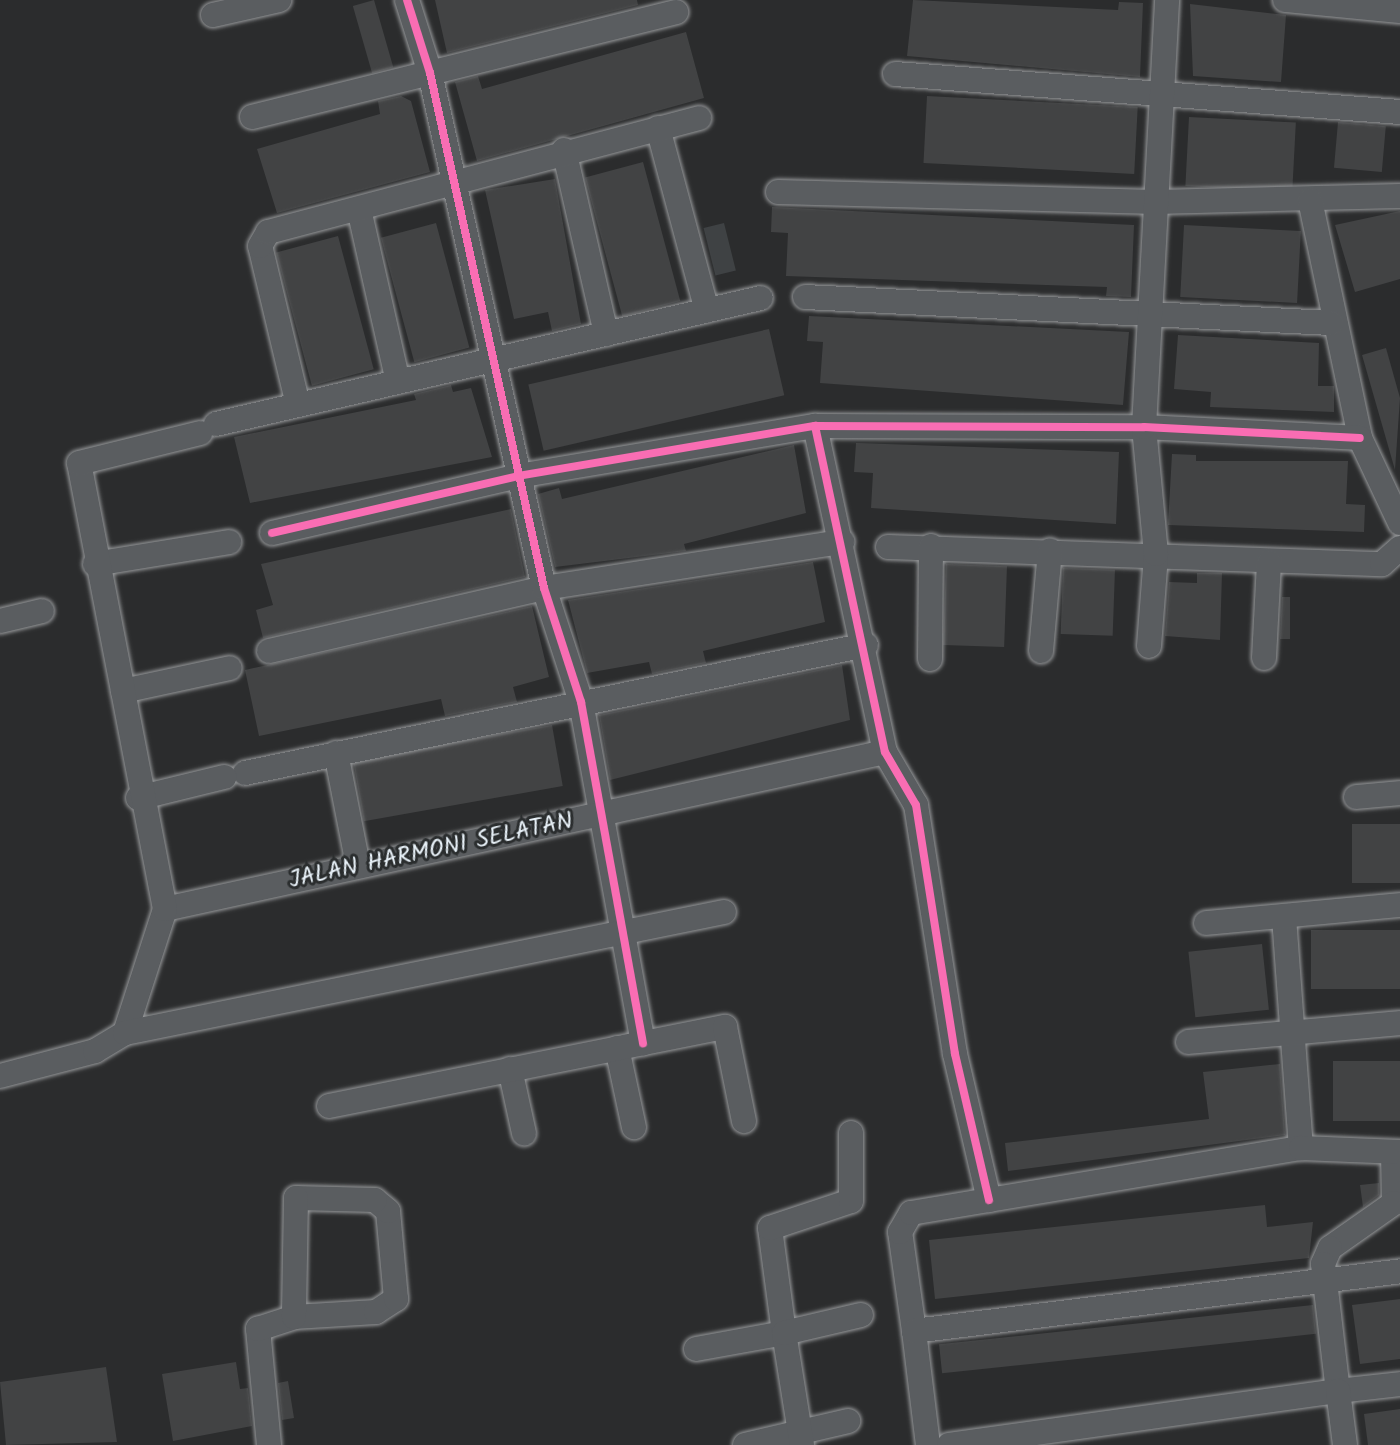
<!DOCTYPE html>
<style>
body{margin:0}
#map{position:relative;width:1400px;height:1445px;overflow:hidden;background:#2b2c2d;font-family:Kalam,sans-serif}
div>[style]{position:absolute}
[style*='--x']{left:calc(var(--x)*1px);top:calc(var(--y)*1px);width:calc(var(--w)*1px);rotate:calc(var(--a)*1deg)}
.green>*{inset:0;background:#3f4244;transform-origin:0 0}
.building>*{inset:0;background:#424344;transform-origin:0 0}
.roads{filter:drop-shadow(0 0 2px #96989a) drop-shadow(0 0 2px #96989a)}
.street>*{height:24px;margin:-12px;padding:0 12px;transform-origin:12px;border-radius:12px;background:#5a5d60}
.cycleway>*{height:8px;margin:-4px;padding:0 4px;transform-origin:4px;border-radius:4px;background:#f96db3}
span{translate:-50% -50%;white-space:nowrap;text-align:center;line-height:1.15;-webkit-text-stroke:6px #2a2d2e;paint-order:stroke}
.street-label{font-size:24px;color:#e8f1f8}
</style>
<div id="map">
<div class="green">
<i style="left:724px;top:223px;width:49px;height:21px;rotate:76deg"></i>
</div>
<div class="building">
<i style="left:374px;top:0;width:70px;height:22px;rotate:74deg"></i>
<i style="clip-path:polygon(435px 0,637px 0,638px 5px,447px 53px)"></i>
<i style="clip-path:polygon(913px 0,1118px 10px,1119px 2px,1143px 3px,1140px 77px,907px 56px)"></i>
<i style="clip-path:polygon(1190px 4px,1286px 15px,1281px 82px,1193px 76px)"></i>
<i style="clip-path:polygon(686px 32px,704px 98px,477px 161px,455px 82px,478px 76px,482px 89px)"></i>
<i style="clip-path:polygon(401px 96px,411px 101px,430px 172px,277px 213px,257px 149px,380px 114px,378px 101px)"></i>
<i style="left:927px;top:96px;width:211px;height:67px;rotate:3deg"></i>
<i style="left:1189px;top:117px;width:107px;height:69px;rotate:3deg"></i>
<i style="left:1338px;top:122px;width:48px;height:46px;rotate:5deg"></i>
<i style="left:643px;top:162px;width:144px;height:60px;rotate:75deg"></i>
<i style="clip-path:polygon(555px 179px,581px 324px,552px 331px,548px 312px,514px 319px,485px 190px)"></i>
<i style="clip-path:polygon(772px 207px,1134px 225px,1131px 297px,1106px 296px,1107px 287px,786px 276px,788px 233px,771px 232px)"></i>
<i style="clip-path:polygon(1400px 211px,1400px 279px,1355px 292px,1335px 225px)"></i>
<i style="left:436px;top:223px;width:129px;height:57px;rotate:75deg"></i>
<i style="left:1184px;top:225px;width:117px;height:72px;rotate:3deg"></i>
<i style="left:338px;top:236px;width:138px;height:64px;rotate:75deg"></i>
<i style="clip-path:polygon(809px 316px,1129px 332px,1123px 405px,820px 383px,823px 342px,807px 341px)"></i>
<i style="left:769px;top:329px;width:68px;height:247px;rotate:77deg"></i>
<i style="clip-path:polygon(1178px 335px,1319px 343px,1318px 386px,1334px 386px,1334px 412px,1210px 407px,1211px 392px,1174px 389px)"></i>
<i style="clip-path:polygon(1386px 348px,1400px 398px,1395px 470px,1362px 355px)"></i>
<i style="clip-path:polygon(451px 385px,453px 392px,471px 388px,492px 457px,250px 503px,234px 437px,416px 400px,414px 394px)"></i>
<i style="clip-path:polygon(856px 443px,1119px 452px,1116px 524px,871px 508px,873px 473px,854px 472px)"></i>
<i style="clip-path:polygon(794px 445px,806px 513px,684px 544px,686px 551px,555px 567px,538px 494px,559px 488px,562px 499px)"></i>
<i style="clip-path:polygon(1172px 454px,1196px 455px,1196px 461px,1348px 461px,1346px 504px,1365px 505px,1364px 532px,1168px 525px)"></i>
<i style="clip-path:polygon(511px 509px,525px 577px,263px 638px,256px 610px,273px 605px,261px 564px)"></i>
<i style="clip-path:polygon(813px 562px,825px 622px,703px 651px,706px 663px,652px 674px,649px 662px,587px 673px,568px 600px)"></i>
<i style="left:946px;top:564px;width:61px;height:81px;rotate:2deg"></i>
<i style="left:1063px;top:568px;width:52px;height:66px;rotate:2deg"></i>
<i style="clip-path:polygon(1197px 573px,1222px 573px,1220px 640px,1165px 636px,1169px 582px,1197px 583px)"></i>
<i style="clip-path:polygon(1282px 597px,1290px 597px,1290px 639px,1280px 639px)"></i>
<i style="clip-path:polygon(532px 606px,549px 677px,513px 687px,517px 702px,445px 716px,441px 699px,259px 736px,245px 670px)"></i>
<i style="clip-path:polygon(842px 665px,850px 720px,610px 780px,599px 715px)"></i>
<i style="left:552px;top:725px;width:62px;height:202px;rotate:80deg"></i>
<i style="left:1400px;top:824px;width:59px;height:48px;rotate:90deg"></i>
<i style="left:1400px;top:930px;width:59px;height:89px;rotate:90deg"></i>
<i style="left:1262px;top:944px;width:66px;height:74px;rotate:84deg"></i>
<i style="left:1400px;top:1061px;width:60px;height:67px;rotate:90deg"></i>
<i style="clip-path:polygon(1280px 1064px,1285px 1135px,1008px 1171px,1005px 1143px,1209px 1119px,1203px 1072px)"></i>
<i style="clip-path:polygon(1379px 1183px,1379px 1195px,1363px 1207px,1360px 1185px)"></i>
<i style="clip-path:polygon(1265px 1205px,1267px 1227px,1313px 1222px,1309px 1258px,935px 1299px,929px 1240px)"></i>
<i style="clip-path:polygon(1400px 1299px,1400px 1359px,1360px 1364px,1352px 1305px)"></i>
<i style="left:1313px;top:1305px;width:29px;height:376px;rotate:84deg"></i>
<i style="clip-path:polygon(236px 1362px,240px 1389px,248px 1388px,252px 1426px,173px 1441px,162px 1374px)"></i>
<i style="clip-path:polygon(106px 1367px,117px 1442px,6px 1445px,0 1382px)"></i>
<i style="clip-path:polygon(288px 1381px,294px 1418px,282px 1420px,278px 1383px)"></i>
<i style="clip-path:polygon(1400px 1409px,1400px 1445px,1368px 1445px,1364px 1414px)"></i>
</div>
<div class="roads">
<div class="street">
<i style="--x:407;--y:0;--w:77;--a:72.5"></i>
<i style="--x:430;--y:73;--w:527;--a:77.52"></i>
<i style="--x:544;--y:588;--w:120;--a:72"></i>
<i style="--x:581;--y:702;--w:347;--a:79.7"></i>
<i style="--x:1285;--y:0;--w:116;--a:5.5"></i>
<i style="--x:213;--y:15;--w:68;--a:-12.8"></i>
<i style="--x:895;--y:74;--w:506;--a:4.3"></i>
<i style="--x:252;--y:117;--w:437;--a:-13.9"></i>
<i style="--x:658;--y:128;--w:189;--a:75"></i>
<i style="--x:564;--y:150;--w:189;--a:77.1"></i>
<i style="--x:778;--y:192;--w:378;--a:1.5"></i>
<i style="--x:1156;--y:202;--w:244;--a:-1.4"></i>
<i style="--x:1310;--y:200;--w:243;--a:78.1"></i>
<i style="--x:1360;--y:438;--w:94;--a:64.8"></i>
<i style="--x:359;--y:209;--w:177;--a:77.3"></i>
<i style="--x:805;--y:297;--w:527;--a:2.83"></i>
<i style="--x:298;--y:405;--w:163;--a:-103.4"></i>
<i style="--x:260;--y:246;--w:16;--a:-60"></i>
<i style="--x:268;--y:232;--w:446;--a:-14.8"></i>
<i style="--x:216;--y:424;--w:559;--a:-13.02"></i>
<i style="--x:815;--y:426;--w:333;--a:77.9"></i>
<i style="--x:885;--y:752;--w:61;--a:59.7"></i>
<i style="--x:916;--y:805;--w:252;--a:81.1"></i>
<i style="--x:955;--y:1054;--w:150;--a:76.9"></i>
<i style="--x:272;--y:533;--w:253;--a:-13"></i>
<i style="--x:518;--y:476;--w:301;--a:-9.6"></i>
<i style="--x:815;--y:426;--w:329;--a:0.2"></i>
<i style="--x:1144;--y:427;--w:216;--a:2.9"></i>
<i style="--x:888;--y:547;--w:494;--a:2"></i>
<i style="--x:1382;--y:564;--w:24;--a:-42"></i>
<i style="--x:95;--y:564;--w:136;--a:-9.3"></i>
<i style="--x:0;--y:621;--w:43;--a:-13.4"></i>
<i style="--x:1149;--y:646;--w:92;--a:-85.6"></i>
<i style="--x:1156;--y:554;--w:128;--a:-95.4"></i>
<i style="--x:1144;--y:427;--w:428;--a:-86.9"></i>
<i style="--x:269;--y:651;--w:282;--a:-12.9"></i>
<i style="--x:544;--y:588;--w:302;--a:-8.8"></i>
<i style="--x:1041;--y:651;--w:101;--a:-84.9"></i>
<i style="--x:1264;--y:658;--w:96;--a:-87"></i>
<i style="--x:930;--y:659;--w:113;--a:-89.5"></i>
<i style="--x:123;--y:691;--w:109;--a:-12.1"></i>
<i style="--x:336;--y:753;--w:114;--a:78.9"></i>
<i style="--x:245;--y:773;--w:634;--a:-11.65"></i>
<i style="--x:1356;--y:797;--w:44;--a:-5.2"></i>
<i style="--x:138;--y:798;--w:89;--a:-13.7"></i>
<i style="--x:165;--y:909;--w:737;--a:-12.3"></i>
<i style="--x:1284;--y:917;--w:232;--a:85.8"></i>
<i style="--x:1206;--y:923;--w:195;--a:-5.3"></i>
<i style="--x:125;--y:1033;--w:130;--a:-72.1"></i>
<i style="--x:165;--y:909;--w:454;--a:-100.9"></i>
<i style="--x:79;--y:463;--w:125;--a:-13.9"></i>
<i style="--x:1188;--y:1042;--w:213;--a:-5.1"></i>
<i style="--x:617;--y:1048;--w:81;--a:77.9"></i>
<i style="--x:510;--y:1069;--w:66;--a:77.7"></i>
<i style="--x:0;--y:1076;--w:98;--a:-14.7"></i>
<i style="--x:95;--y:1051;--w:35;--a:-31"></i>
<i style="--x:125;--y:1033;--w:611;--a:-11.42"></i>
<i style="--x:329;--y:1106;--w:404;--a:-11.3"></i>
<i style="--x:725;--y:1027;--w:96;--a:78.6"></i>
<i style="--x:1393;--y:1153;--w:50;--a:88.9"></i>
<i style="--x:1394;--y:1203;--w:78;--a:144.9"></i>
<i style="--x:1330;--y:1248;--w:17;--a:114"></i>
<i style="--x:1323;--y:1264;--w:128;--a:83.3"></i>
<i style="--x:1338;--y:1391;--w:62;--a:-6.4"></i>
<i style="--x:914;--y:1331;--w:100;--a:-98"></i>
<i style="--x:900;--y:1232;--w:22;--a:-60"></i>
<i style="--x:911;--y:1213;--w:395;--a:-9.5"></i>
<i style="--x:1301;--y:1148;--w:99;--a:2.3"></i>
<i style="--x:696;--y:1349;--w:89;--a:-10.3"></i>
<i style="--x:784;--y:1333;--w:106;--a:-97.6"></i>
<i style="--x:770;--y:1228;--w:85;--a:-18.4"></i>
<i style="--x:851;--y:1201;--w:68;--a:-90"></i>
<i style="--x:269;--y:1445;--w:117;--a:-95.4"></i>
<i style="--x:258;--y:1329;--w:38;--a:-18"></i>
<i style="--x:294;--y:1317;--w:82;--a:-3.5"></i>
<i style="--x:376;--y:1312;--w:24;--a:-33"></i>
<i style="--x:396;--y:1299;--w:88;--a:-95.2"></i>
<i style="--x:388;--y:1211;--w:17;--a:-140"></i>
<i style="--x:375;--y:1200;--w:79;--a:-178.5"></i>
<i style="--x:296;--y:1198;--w:119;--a:91"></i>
<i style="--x:745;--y:1445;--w:106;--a:-13.1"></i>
<i style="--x:802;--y:1445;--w:113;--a:-99.1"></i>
<i style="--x:784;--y:1333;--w:79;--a:-13.2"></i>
<i style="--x:928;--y:1445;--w:115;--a:-97"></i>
<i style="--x:914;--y:1331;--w:490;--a:-7"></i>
<i style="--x:949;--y:1445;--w:393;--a:-7.9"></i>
<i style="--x:1338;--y:1391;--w:54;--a:82.6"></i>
</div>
</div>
<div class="cycleway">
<i style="--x:407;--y:0;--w:77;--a:72.5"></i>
<i style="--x:430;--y:73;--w:527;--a:77.52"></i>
<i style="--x:544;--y:588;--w:120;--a:72"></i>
<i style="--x:581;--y:702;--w:347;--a:79.7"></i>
<i style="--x:815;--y:426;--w:333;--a:77.9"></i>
<i style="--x:885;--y:752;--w:61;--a:59.7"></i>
<i style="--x:916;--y:805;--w:252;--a:81.1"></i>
<i style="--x:955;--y:1054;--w:150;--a:76.9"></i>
<i style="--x:272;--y:533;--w:253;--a:-13"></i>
<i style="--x:518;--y:476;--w:301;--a:-9.6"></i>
<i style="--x:815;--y:426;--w:329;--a:0.2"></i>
<i style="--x:1144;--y:427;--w:216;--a:2.9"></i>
</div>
<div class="street-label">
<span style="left:431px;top:851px;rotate:-12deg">JALAN HARMONI SELATAN</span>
</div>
</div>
